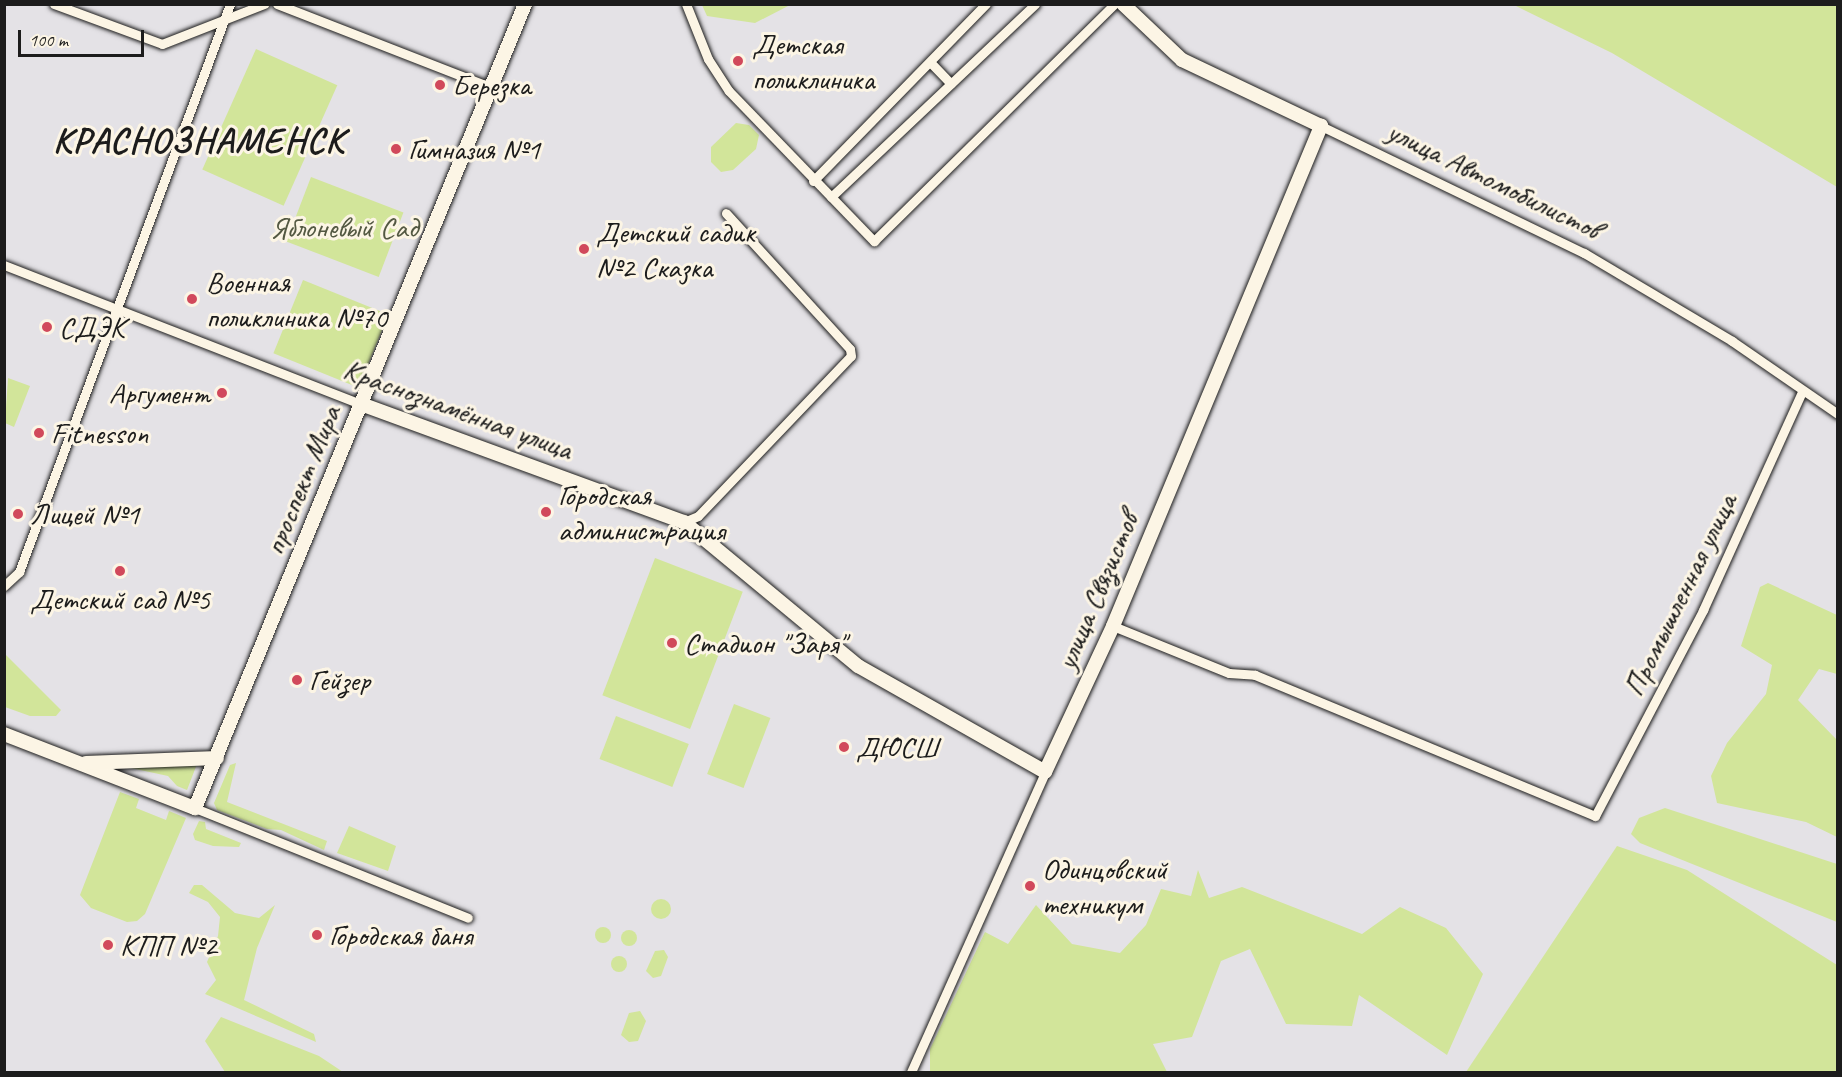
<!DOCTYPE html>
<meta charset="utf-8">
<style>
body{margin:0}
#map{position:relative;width:1842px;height:1077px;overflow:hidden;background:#e4e2e6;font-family:Caveat,sans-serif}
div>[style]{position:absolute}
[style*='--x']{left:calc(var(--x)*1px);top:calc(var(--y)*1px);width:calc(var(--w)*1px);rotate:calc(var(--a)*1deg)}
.green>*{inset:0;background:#d2e59a;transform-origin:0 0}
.round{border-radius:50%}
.roads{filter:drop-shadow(0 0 2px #1c1c1c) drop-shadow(0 0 2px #1c1c1c)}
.street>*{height:9px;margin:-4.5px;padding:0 4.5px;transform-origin:4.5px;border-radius:4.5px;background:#fcf5e5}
.secondary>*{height:14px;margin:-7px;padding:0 7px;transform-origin:7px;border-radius:7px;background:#fcf5e5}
.dots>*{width:16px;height:16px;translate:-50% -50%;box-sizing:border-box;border:3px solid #fcf5e5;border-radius:50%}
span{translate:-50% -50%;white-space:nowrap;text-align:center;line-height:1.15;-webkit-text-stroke:6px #fcf5e5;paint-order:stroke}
.poi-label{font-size:30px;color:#1c1c1c}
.left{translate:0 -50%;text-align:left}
.right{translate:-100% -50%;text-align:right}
.street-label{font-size:30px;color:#1c1c1c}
.park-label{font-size:30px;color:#535842}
.district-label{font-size:36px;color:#1c1c1c;font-weight:700;letter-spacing:1.5px}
.frame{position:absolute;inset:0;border:6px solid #1c1c1c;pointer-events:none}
.scale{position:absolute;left:18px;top:30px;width:126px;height:27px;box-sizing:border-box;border:3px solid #1c1c1c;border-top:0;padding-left:8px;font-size:18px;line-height:21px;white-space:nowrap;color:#1c1c1c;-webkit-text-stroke:4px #fcf5e5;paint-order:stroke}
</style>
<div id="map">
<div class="green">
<i style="clip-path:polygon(702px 5px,790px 5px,755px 23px,707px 16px)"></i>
<i style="clip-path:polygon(1514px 5px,1837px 5px,1837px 187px,1612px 53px)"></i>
<i style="left:256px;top:49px;width:89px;height:132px;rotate:24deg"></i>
<i style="clip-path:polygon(736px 123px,749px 125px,759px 135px,756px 149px,733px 170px,721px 172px,711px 162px,711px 147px)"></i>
<i style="left:311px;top:177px;width:99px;height:69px;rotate:21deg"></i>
<i style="left:303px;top:280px;width:92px;height:79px;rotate:22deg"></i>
<i style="clip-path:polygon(8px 378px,30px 386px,14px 427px,5px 423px)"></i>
<i style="left:655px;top:558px;width:94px;height:147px;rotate:21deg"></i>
<i style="clip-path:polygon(1768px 583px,1837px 615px,1837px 674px,1819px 669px,1798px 700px,1837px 740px,1837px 837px,1806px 822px,1717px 803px,1711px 776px,1727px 743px,1766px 694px,1772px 665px,1741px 646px,1760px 587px)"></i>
<i style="clip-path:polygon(5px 654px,61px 710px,56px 716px,30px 716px,5px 707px)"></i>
<i style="left:734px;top:704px;width:39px;height:75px;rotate:21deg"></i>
<i style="left:616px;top:716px;width:78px;height:46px;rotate:21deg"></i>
<i style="clip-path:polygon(236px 763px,227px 802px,327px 841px,324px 850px,281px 830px,267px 829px,217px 810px,214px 803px,230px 765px)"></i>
<i style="clip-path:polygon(197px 764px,187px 790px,177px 786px,168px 776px,131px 768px)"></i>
<i style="clip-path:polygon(120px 792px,139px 799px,136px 808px,166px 820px,169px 811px,186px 818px,145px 914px,137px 921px,127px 922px,91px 908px,80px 895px)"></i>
<i style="clip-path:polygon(1665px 808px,1837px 864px,1837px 922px,1640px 843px,1631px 834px,1639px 818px)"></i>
<i style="clip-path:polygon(199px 821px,205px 822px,206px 829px,241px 843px,239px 847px,213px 846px,195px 840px,193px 834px)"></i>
<i style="clip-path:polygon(349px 826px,396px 846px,388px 871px,337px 853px)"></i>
<i style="clip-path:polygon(1617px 846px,1687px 870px,1837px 965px,1837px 1072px,1466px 1072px)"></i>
<i style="clip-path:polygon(1198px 870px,1209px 898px,1242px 887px,1362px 934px,1400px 907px,1446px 928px,1483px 974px,1447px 1055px,1359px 995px,1352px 1026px,1286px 1024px,1250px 949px,1221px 961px,1192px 1037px,1153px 1044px,1167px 1072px,930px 1072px,930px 1049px,985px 932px,1008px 944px,1036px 905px,1072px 944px,1120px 953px,1146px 925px,1161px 889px,1191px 896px)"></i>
<i style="clip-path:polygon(194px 885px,202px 885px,235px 913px,259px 918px,275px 905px,257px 948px,244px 1000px,314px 1034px,316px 1042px,205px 994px,216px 980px,207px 962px,218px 936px,220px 917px,208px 902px,189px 893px)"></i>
<i class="round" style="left:651px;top:899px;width:20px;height:20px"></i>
<i class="round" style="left:595px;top:927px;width:16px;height:16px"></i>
<i class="round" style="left:621px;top:930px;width:16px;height:16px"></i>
<i style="clip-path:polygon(664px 950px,668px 957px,661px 976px,653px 978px,646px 971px,655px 951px)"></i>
<i class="round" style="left:611px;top:956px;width:16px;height:16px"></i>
<i style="clip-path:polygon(640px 1011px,646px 1021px,638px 1041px,629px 1042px,621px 1035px,629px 1013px)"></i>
<i style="clip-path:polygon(221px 1017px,319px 1056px,343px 1072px,225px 1072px,205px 1041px)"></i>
</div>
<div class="roads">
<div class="street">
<i style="--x:54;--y:4;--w:115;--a:20.3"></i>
<i style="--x:162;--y:44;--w:110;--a:-21.4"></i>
<i style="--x:277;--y:4;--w:232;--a:21.3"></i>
<i style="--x:686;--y:4;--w:59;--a:68.2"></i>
<i style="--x:708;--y:59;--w:38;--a:57"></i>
<i style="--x:729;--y:91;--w:209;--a:46"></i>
<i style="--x:874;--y:241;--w:337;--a:-44.6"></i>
<i style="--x:930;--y:62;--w:30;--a:46"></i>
<i style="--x:1321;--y:126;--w:292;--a:25.8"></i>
<i style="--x:1584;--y:253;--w:172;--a:30.7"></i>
<i style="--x:1732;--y:341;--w:129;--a:34.6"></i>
<i style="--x:813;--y:181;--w:248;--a:-45.7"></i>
<i style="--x:831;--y:197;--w:281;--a:-43.4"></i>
<i style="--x:4;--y:265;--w:383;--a:21.3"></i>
<i style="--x:684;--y:522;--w:15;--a:-23"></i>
<i style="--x:698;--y:516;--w:221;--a:-46.3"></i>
<i style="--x:851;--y:356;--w:7;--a:-98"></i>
<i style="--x:850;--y:349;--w:184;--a:-132.4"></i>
<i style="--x:4;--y:586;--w:21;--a:-43"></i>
<i style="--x:19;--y:572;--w:606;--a:-69.62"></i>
<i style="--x:1113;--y:626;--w:125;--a:22.1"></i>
<i style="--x:1229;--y:673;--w:26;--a:4"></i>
<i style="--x:1255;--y:675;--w:368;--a:22.5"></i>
<i style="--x:1595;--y:816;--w:233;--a:-62.3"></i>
<i style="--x:1703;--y:610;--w:239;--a:-65.6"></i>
<i style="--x:195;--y:808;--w:294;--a:21.9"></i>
<i style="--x:911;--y:1072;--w:329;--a:-65.9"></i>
</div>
<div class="secondary">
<i style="--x:361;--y:404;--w:344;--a:20.1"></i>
<i style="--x:684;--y:522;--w:226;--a:39.6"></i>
<i style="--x:858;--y:666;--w:215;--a:29.5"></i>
<i style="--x:1045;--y:772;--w:161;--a:-65"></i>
<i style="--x:1113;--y:626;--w:542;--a:-67.41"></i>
<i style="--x:1321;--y:126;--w:154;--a:-154.6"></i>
<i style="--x:1182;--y:60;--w:81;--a:-136.5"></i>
<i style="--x:4;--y:734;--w:205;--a:21.2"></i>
<i style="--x:195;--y:808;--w:869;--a:-67.68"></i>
<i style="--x:86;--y:763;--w:131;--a:-2.2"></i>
</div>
</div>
<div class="dots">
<i style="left:738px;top:61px;background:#d1495b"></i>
<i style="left:440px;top:85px;background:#d1495b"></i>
<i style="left:396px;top:149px;background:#d1495b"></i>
<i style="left:584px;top:249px;background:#d1495b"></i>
<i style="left:192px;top:299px;background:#d1495b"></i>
<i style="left:47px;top:327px;background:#d1495b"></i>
<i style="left:222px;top:393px;background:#d1495b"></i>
<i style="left:39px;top:433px;background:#d1495b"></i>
<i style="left:546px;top:512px;background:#d1495b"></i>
<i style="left:18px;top:514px;background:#d1495b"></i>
<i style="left:120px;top:571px;background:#d1495b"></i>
<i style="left:672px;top:643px;background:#d1495b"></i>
<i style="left:297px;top:680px;background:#d1495b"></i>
<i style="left:844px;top:747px;background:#d1495b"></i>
<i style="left:1030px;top:886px;background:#d1495b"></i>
<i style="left:317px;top:935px;background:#d1495b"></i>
<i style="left:108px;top:945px;background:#d1495b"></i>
</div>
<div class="poi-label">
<span class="left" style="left:752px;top:61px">Детская<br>поликлиника</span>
<span class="left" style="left:452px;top:85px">Березка</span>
<span class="left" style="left:408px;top:149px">Гимназия №1</span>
<span class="left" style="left:596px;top:249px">Детский садик<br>№2 Сказка</span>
<span class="left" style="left:206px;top:299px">Военная<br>поликлиника №70</span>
<span class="left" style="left:59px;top:327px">СДЭК</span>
<span class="right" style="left:210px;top:393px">Аргумент</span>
<span class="left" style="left:51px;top:433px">Fitnesson</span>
<span class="left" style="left:558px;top:512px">Городская<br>администрация</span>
<span class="left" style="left:30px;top:514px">Лицей №1</span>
<span style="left:120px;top:599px">Детский сад №5</span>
<span class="left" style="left:684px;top:643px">Стадион "Заря"</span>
<span class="left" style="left:309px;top:680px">Гейзер</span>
<span class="left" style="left:856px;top:747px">ДЮСШ</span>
<span class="left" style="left:1042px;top:886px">Одинцовский<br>техникум</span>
<span class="left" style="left:329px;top:935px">Городская баня</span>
<span class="left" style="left:120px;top:945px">КПП №2</span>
</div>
<div class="street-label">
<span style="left:1494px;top:180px;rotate:26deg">улица Автомобилистов</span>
<span style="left:458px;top:409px;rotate:20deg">Краснознамённая улица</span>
<span style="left:302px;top:480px;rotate:-68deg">проспект Мира</span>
<span style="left:1097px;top:591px;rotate:-67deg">улица Связистов</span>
<span style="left:1680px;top:595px;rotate:-64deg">Промышленная улица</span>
</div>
<div class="park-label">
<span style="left:344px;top:227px">Яблоневый Сад</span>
</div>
<div class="district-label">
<span style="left:199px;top:141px">КРАСНОЗНАМЕНСК</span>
</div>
<div class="frame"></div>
<div class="scale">100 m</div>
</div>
